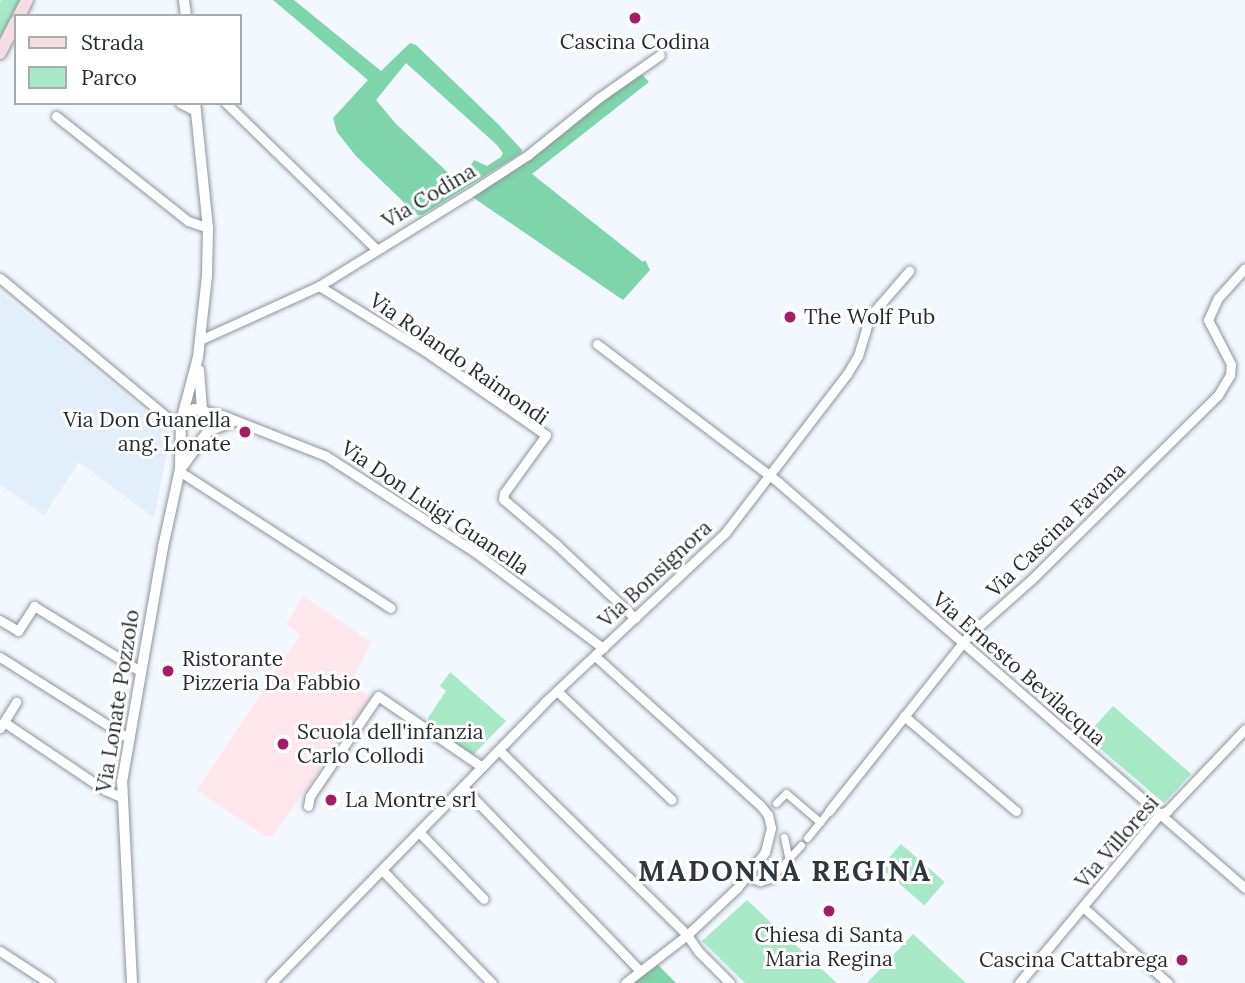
<!DOCTYPE html>
<style>
body{margin:0}
#map{position:relative;width:1245px;height:983px;overflow:hidden;background:#f3f8fe;font-family:Lora,serif}
div>[style]{position:absolute}
[style*='--x']{left:calc(var(--x)*1px);top:calc(var(--y)*1px);width:calc(var(--w)*1px);rotate:calc(var(--a)*1deg)}
.built>*{inset:0;background:#e2eef9}
.education>*{inset:0;background:#fde7ed}
.green>*{inset:0;background:#a7e9c6;transform-origin:0 0}
.forest>*{inset:0;background:#7ed5ab}
.roads{filter:drop-shadow(0 0 2px #8c949c) drop-shadow(0 0 2px #8c949c)}
.pedestrian>*{height:7px;margin:-3.5px;padding:0 3.5px;transform-origin:3.5px;border-radius:3.5px;background:#fff}
.minor>*{height:9px;margin:-4.5px;padding:0 4.5px;transform-origin:4.5px;border-radius:4.5px;background:#fff}
.tertiary>*{height:10px;margin:-5px;padding:0 5px;transform-origin:5px;border-radius:5px;background:#fff}
.secondary>*{height:12px;margin:-6px;padding:0 6px;transform-origin:6px;border-radius:6px;background:#f4dde3}
.dots>*{width:19px;height:19px;translate:-50% -50%;box-sizing:border-box;border:4px solid #fff;border-radius:50%}
span{translate:-50% -50%;white-space:nowrap;text-align:center;line-height:1.15;-webkit-text-stroke:6px #fff;paint-order:stroke}
.poi-label{font-size:21px;color:#292c2f}
.left{translate:0 -50%;text-align:left}
.right{translate:-100% -50%;text-align:right}
.street-label{font-size:21px;color:#292c2f}
.district-label{font-size:28px;color:#2f363d;font-weight:700;letter-spacing:2px}
.legend{position:absolute;left:14px;top:14px;width:228px;height:91px;box-sizing:border-box;background:#fff;border:2px solid #a9abac;margin:0;padding:9px 12px;list-style:none;font-size:21px;color:#292c2f}
.legend li{display:flex;align-items:center;gap:14px;height:35px}
.legend b{width:35px;border:2px solid #a9abac}
</style>
<div id="map">
<div class="built">
<i style="clip-path:polygon(0 292px,168px 430px,170px 436px,154px 518px,79px 462px,44px 515px,0 485px)"></i>
</div>
<div class="education">
<i style="clip-path:polygon(303px 596px,371px 642px,351px 683px,371px 697px,273px 836px,266px 837px,197px 790px,300px 635px,286px 624px)"></i>
</div>
<div class="green">
<i style="clip-path:polygon(1px 0,20px 0,0 39px,0 2px)"></i>
<i style="clip-path:polygon(450px 672px,506px 721px,473px 755px,429px 726px,428px 718px,446px 691px,440px 686px)"></i>
<i style="clip-path:polygon(1113px 706px,1191px 774px,1164px 803px,1097px 746px,1095px 726px)"></i>
<i style="left:901px;top:844px;width:58px;height:31px;rotate:41deg"></i>
<i style="clip-path:polygon(747px 900px,765px 917px,837px 983px,745px 983px,702px 941px)"></i>
<i style="clip-path:polygon(913px 934px,966px 983px,867px 983px)"></i>
</div>
<div class="forest">
<i style="clip-path:polygon(evenodd,273px 0,294px 0,381px 71px,410px 43px,416px 45px,498px 124px,522px 150px,521px 153px,422px 215px,417px 215px,356px 156px,337px 132px,333px 118px,368px 80px,273px 0,406px 63px,497px 145px,503px 153px,501px 157px,487px 166px,474px 160px,467px 172px,468px 178px,459px 183px,395px 123px,376px 100px,406px 63px)"></i>
<i style="clip-path:polygon(638px 70px,649px 82px,532px 174px,643px 262px,645px 260px,650px 270px,623px 300px,468px 194px)"></i>
<i style="clip-path:polygon(658px 965px,676px 983px,633px 983px)"></i>
</div>
<div class="roads">
<div class="pedestrian">
<i style="--x:776;--y:803;--w:14;--a:-45"></i>
<i style="--x:786;--y:793;--w:45;--a:40.5"></i>
<i style="--x:784;--y:837;--w:24;--a:78"></i>
<i style="--x:807;--y:838;--w:35;--a:-51"></i>
<i style="--x:752;--y:879;--w:9;--a:21"></i>
<i style="--x:760;--y:882;--w:10;--a:-17"></i>
<i style="--x:770;--y:879;--w:46;--a:-47.6"></i>
</div>
<div class="minor">
<i style="--x:180;--y:103;--w:18;--a:27"></i>
<i style="--x:226;--y:103;--w:209;--a:44.2"></i>
<i style="--x:56;--y:116;--w:169;--a:38.5"></i>
<i style="--x:188;--y:221;--w:21;--a:19"></i>
<i style="--x:0;--y:278;--w:219;--a:39.8"></i>
<i style="--x:168;--y:418;--w:14;--a:21"></i>
<i style="--x:319;--y:286;--w:124;--a:31.5"></i>
<i style="--x:425;--y:351;--w:147;--a:34.8"></i>
<i style="--x:546;--y:435;--w:72;--a:125.9"></i>
<i style="--x:504;--y:493;--w:6;--a:99"></i>
<i style="--x:503;--y:499;--w:71;--a:40.4"></i>
<i style="--x:557;--y:545;--w:107;--a:43.1"></i>
<i style="--x:200;--y:340;--w:131;--a:-24.4"></i>
<i style="--x:319;--y:286;--w:175;--a:-31.7"></i>
<i style="--x:468;--y:194;--w:72;--a:-33"></i>
<i style="--x:528;--y:155;--w:92;--a:-38.9"></i>
<i style="--x:600;--y:97;--w:73;--a:-35"></i>
<i style="--x:597;--y:344;--w:228;--a:37.3"></i>
<i style="--x:778;--y:482;--w:619;--a:41"></i>
<i style="--x:204;--y:411;--w:18;--a:13"></i>
<i style="--x:222;--y:415;--w:112;--a:21.5"></i>
<i style="--x:326;--y:456;--w:177;--a:32.8"></i>
<i style="--x:475;--y:552;--w:160;--a:36.9"></i>
<i style="--x:210;--y:430;--w:26;--a:-21"></i>
<i style="--x:179;--y:471;--w:252;--a:32.9"></i>
<i style="--x:0;--y:620;--w:21;--a:31"></i>
<i style="--x:18;--y:631;--w:30;--a:-57"></i>
<i style="--x:34;--y:606;--w:124;--a:31.5"></i>
<i style="--x:595;--y:656;--w:222;--a:42.1"></i>
<i style="--x:760;--y:805;--w:13;--a:51"></i>
<i style="--x:768;--y:815;--w:13;--a:77"></i>
<i style="--x:771;--y:828;--w:25;--a:104"></i>
<i style="--x:765;--y:852;--w:46;--a:127.9"></i>
<i style="--x:737;--y:888;--w:69;--a:136.8"></i>
<i style="--x:687;--y:935;--w:78;--a:142.3"></i>
<i style="--x:0;--y:657;--w:151;--a:32.3"></i>
<i style="--x:557;--y:691;--w:158;--a:43.5"></i>
<i style="--x:904;--y:716;--w:147;--a:40.3"></i>
<i style="--x:4;--y:722;--w:122;--a:34"></i>
<i style="--x:105;--y:790;--w:17;--a:24"></i>
<i style="--x:0;--y:728;--w:31;--a:-58"></i>
<i style="--x:499;--y:750;--w:264;--a:44.5"></i>
<i style="--x:687;--y:935;--w:19;--a:55"></i>
<i style="--x:698;--y:951;--w:45;--a:45"></i>
<i style="--x:463;--y:787;--w:255;--a:46.1"></i>
<i style="--x:308;--y:806;--w:10;--a:-79"></i>
<i style="--x:310;--y:796;--w:121;--a:-55.8"></i>
<i style="--x:378;--y:696;--w:126;--a:34.3"></i>
<i style="--x:829;--y:811;--w:226;--a:-51.5"></i>
<i style="--x:970;--y:634;--w:83;--a:-41.6"></i>
<i style="--x:1032;--y:579;--w:262;--a:-44.7"></i>
<i style="--x:1218;--y:395;--w:23;--a:-59"></i>
<i style="--x:1230;--y:375;--w:11;--a:-85"></i>
<i style="--x:1231;--y:364;--w:50;--a:-117.6"></i>
<i style="--x:1208;--y:320;--w:24;--a:-66"></i>
<i style="--x:1218;--y:298;--w:40;--a:-48"></i>
<i style="--x:419;--y:832;--w:93;--a:45.9"></i>
<i style="--x:382;--y:870;--w:158;--a:45.8"></i>
<i style="--x:1083;--y:907;--w:114;--a:41.8"></i>
<i style="--x:0;--y:951;--w:59;--a:33.1"></i>
<i style="--x:271;--y:983;--w:394;--a:-45.7"></i>
<i style="--x:546;--y:701;--w:245;--a:-43.2"></i>
<i style="--x:725;--y:533;--w:200;--a:-52.5"></i>
<i style="--x:847;--y:374;--w:21;--a:-59"></i>
<i style="--x:858;--y:356;--w:42;--a:-73.3"></i>
<i style="--x:870;--y:316;--w:60;--a:-49.1"></i>
<i style="--x:1019;--y:983;--w:220;--a:-50.2"></i>
<i style="--x:1160;--y:814;--w:8;--a:-23"></i>
<i style="--x:1167;--y:811;--w:113;--a:-46.4"></i>
</div>
<div class="tertiary">
<i style="--x:184;--y:0;--w:16;--a:83"></i>
<i style="--x:199;--y:370;--w:40;--a:85.7"></i>
<i style="--x:182;--y:467;--w:49;--a:-54.1"></i>
<i style="--x:211;--y:427;--w:8;--a:-97"></i>
<i style="--x:210;--y:419;--w:10;--a:-127"></i>
<i style="--x:204;--y:411;--w:10;--a:-169"></i>
<i style="--x:194;--y:409;--w:10;--a:151"></i>
<i style="--x:132;--y:983;--w:201;--a:-92.8"></i>
<i style="--x:122;--y:782;--w:239;--a:-80.1"></i>
<i style="--x:163;--y:547;--w:80;--a:-77.7"></i>
<i style="--x:180;--y:469;--w:48;--a:-88.8"></i>
<i style="--x:181;--y:421;--w:66;--a:-75.1"></i>
<i style="--x:198;--y:357;--w:81;--a:-83.7"></i>
<i style="--x:207;--y:276;--w:48;--a:-88.8"></i>
<i style="--x:208;--y:228;--w:126;--a:-95.9"></i>
</div>
<div class="secondary">
<i style="--x:19;--y:16;--w:18;--a:-63"></i>
<i style="--x:0;--y:53;--w:35;--a:-63"></i>
</div>
</div>
<div class="dots">
<i style="left:635px;top:18px;background:#a51d64"></i>
<i style="left:790px;top:317px;background:#a51d64"></i>
<i style="left:245px;top:432px;background:#a51d64"></i>
<i style="left:168px;top:671px;background:#a51d64"></i>
<i style="left:283px;top:744px;background:#a51d64"></i>
<i style="left:331px;top:800px;background:#a51d64"></i>
<i style="left:829px;top:911px;background:#a51d64"></i>
<i style="left:1182px;top:960px;background:#a51d64"></i>
</div>
<div class="poi-label">
<span style="left:635px;top:42px">Cascina Codina</span>
<span class="left" style="left:804px;top:317px">The Wolf Pub</span>
<span class="right" style="left:231px;top:432px">Via Don Guanella<br>ang. Lonate</span>
<span class="left" style="left:182px;top:671px">Ristorante<br>Pizzeria Da Fabbio</span>
<span class="left" style="left:297px;top:744px">Scuola dell'infanzia<br>Carlo Collodi</span>
<span class="left" style="left:345px;top:800px">La Montre srl</span>
<span style="left:829px;top:947px">Chiesa di Santa<br>Maria Regina</span>
<span class="right" style="left:1168px;top:960px">Cascina Cattabrega</span>
</div>
<div class="street-label">
<span style="left:429px;top:196px;rotate:-31deg">Via Codina</span>
<span style="left:459px;top:359px;rotate:35deg">Via Rolando Raimondi</span>
<span style="left:435px;top:508px;rotate:34deg">Via Don Luigi Guanella</span>
<span style="left:1056px;top:530px;rotate:-44deg">Via Cascina Favana</span>
<span style="left:655px;top:574px;rotate:-43deg">Via Bonsignora</span>
<span style="left:1019px;top:669px;rotate:41deg">Via Ernesto Bevilacqua</span>
<span style="left:118px;top:701px;rotate:-81deg">Via Lonate Pozzolo</span>
<span style="left:1117px;top:842px;rotate:-49deg">Via Villoresi</span>
</div>
<div class="district-label">
<span style="left:785px;top:871px">MADONNA REGINA</span>
</div>
<ul class="legend">
<li><b style="height:9px;background:#f4dde3"></b>Strada</li>
<li><b style="height:19px;background:#a7e9c6"></b>Parco</li>
</ul>
</div>
